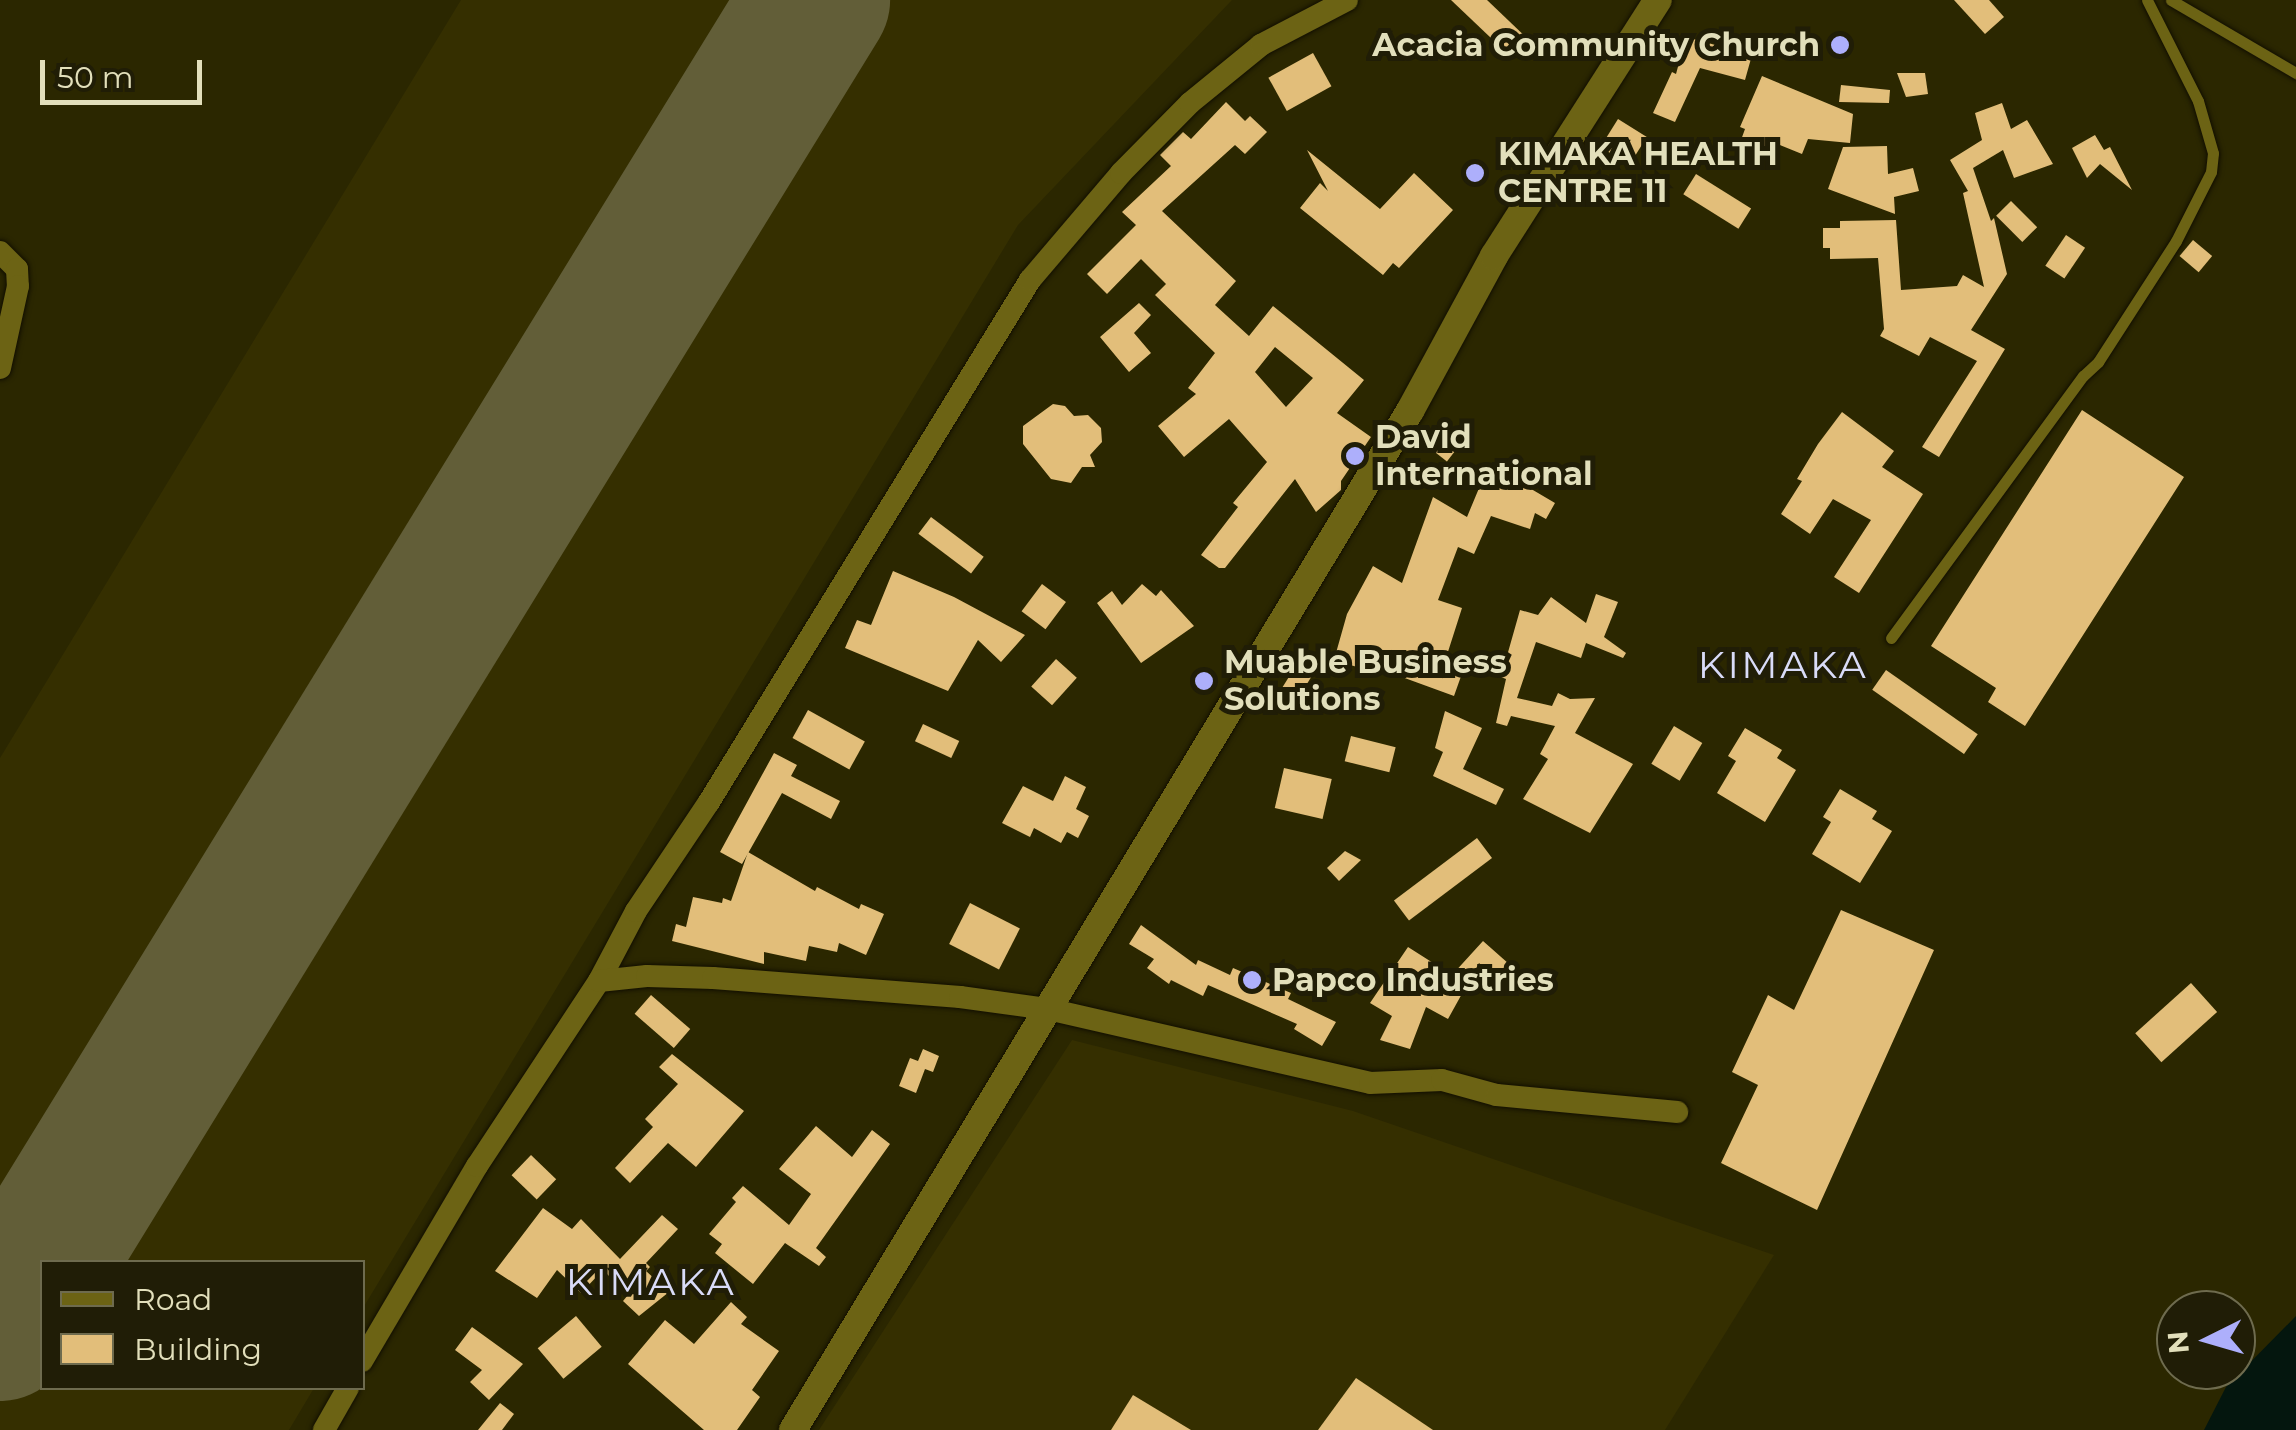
<!DOCTYPE html>
<style>
body{margin:0}
#map{position:relative;width:2296px;height:1430px;overflow:hidden;background:#2b2700;font-family:Montserrat,sans-serif}
div>[style]{position:absolute}
[style*='--x']{left:calc(var(--x)*1px);top:calc(var(--y)*1px);width:calc(var(--w)*1px);rotate:calc(var(--a)*1deg)}
.built>*{inset:0;background:#352f00}
.water>*{inset:0;background:#04160e}
.runway>*{height:148px;margin:-74px;padding:0 74px;transform-origin:74px;border-radius:74px;background:#625e38}
.building>*{inset:0;background:#e2be7a;transform-origin:0 0}
.roads{filter:drop-shadow(0 0 2px #120f00) drop-shadow(0 0 2px #120f00)}
.service>*{height:11px;margin:-5.5px;padding:0 5.5px;transform-origin:5.5px;border-radius:5.5px;background:#6c6314}
.minor>*{height:22px;margin:-11px;padding:0 11px;transform-origin:11px;border-radius:11px;background:#6c6314}
.secondary>*{height:28px;margin:-14px;padding:0 14px;transform-origin:14px;border-radius:14px;background:#6c6314}
.dots>*{width:28px;height:28px;translate:-50% -50%;box-sizing:border-box;border:5px solid #201d06;border-radius:50%}
span{translate:-50% -50%;white-space:nowrap;text-align:center;line-height:1.15;-webkit-text-stroke:10px #201d06;paint-order:stroke}
.poi-label{font-size:32px;color:#e2dfbb;font-weight:700}
.right{translate:-100% -50%;text-align:right}
.left{translate:0 -50%;text-align:left}
.quarter-label{font-size:38px;color:#d9dbf8;letter-spacing:2.5px}
.legend{position:absolute;left:40px;top:1260px;width:325px;height:130px;box-sizing:border-box;background:#201d06;border:2px solid #6e6b4e;margin:0;padding:12px 18px;list-style:none;font-size:30px;color:#e2dfbb}
.legend li{display:flex;align-items:center;gap:20px;height:50px}
.legend b{width:50px;border:2px solid #6e6b4e}
.north{position:absolute;left:2156px;top:1290px;width:100px;height:100px;box-sizing:border-box;background:#201d06;border:2px solid #6e6b4e;border-radius:50%;rotate:265deg;font-size:28px;font-weight:700;line-height:40px;text-align:center;color:#e2dfbb}
.north::after{content:'';display:block;margin:auto;width:35px;height:45px;background:#adaffb;clip-path:polygon(50% 0,100% 100%,50% 72%,0 100%)}
.scale{position:absolute;left:40px;top:60px;width:162px;height:45px;box-sizing:border-box;border:5px solid #e2dfbb;border-top:0;padding-left:12px;font-size:30px;line-height:35px;white-space:nowrap;color:#e2dfbb;-webkit-text-stroke:8px #201d06;paint-order:stroke}
</style>
<div id="map">
<div class="built">
<i style="clip-path:polygon(461px 0,1232px 0,1018px 225px,363px 1308px,362px 1262px,42px 1262px,42px 1388px,314px 1388px,289px 1430px,0 1430px,0 758px)"></i>
<i style="clip-path:polygon(1072px 1040px,1353px 1111px,1774px 1255px,1665px 1430px,819px 1430px)"></i>
</div>
<div class="water">
<i style="clip-path:polygon(2296px 1316px,2296px 1430px,2204px 1430px,2226px 1387px)"></i>
</div>
<div class="runway">
<i style="--x:0;--y:1327;--w:1558;--a:-58.41"></i>
</div>
<div class="building">
<i style="clip-path:polygon(1451px 0,1487px 0,1529px 40px,1512px 58px)"></i>
<i style="clip-path:polygon(1954px 0,1989px 0,2004px 17px,1985px 34px)"></i>
<i style="clip-path:polygon(1686px 37px,1752px 55px,1745px 80px,1700px 68px,1675px 122px,1653px 113px,1672px 72px,1676px 74px)"></i>
<i style="left:1313px;top:53px;width:38px;height:51px;rotate:61deg"></i>
<i style="clip-path:polygon(1897px 73px,1925px 73px,1928px 94px,1906px 97px)"></i>
<i style="clip-path:polygon(1762px 76px,1853px 114px,1850px 143px,1808px 139px,1802px 154px,1770px 141px,1767px 151px,1741px 140px,1745px 129px,1740px 127px)"></i>
<i style="clip-path:polygon(1841px 85px,1890px 90px,1889px 103px,1839px 102px)"></i>
<i style="clip-path:polygon(evenodd,1226px 102px,1245px 121px,1250px 116px,1267px 132px,1245px 154px,1235px 145px,1162px 211px,1236px 281px,1215px 305px,1249px 336px,1273px 306px,1364px 380px,1337px 413px,1371px 437px,1341px 481px,1341px 490px,1316px 512px,1295px 479px,1225px 568px,1219px 568px,1201px 555px,1238px 507px,1233px 503px,1267px 462px,1229px 419px,1184px 457px,1158px 426px,1196px 394px,1188px 388px,1215px 353px,1155px 295px,1166px 284px,1141px 259px,1107px 294px,1087px 274px,1136px 225px,1122px 212px,1171px 166px,1160px 155px,1183px 132px,1191px 139px,1226px 102px,1275px 347px,1313px 378px,1286px 407px,1255px 372px,1275px 347px)"></i>
<i style="clip-path:polygon(2002px 103px,2011px 129px,2027px 120px,2053px 164px,2014px 178px,2003px 150px,1973px 168px,1991px 221px,1994px 218px,2007px 274px,1971px 330px,2005px 349px,1939px 457px,1922px 447px,1977px 361px,1930px 337px,1919px 356px,1880px 336px,1884px 329px,1878px 258px,1830px 259px,1830px 248px,1823px 248px,1823px 228px,1840px 228px,1840px 221px,1896px 220px,1901px 290px,1957px 286px,1963px 275px,1984px 287px,1963px 193px,1968px 191px,1950px 160px,1982px 140px,1975px 113px)"></i>
<i style="left:1618px;top:119px;width:34px;height:33px;rotate:32deg"></i>
<i style="clip-path:polygon(2095px 135px,2104px 150px,2110px 147px,2132px 190px,2100px 164px,2087px 178px,2072px 148px)"></i>
<i style="clip-path:polygon(1887px 146px,1888px 174px,1913px 168px,1919px 191px,1894px 197px,1895px 214px,1828px 189px,1843px 147px)"></i>
<i style="clip-path:polygon(1307px 150px,1380px 209px,1414px 173px,1453px 210px,1399px 268px,1393px 263px,1383px 275px,1300px 208px,1320px 183px,1328px 191px)"></i>
<i style="left:1696px;top:174px;width:65px;height:24px;rotate:32deg"></i>
<i style="left:2011px;top:201px;width:37px;height:21px;rotate:45deg"></i>
<i style="left:2066px;top:235px;width:23px;height:37px;rotate:34deg"></i>
<i style="left:2193px;top:240px;width:25px;height:21px;rotate:40deg"></i>
<i style="clip-path:polygon(1139px 303px,1151px 315px,1134px 333px,1151px 353px,1129px 372px,1100px 337px)"></i>
<i style="clip-path:polygon(1053px 404px,1065px 406px,1074px 416px,1088px 415px,1101px 428px,1102px 442px,1090px 455px,1095px 467px,1082px 467px,1071px 483px,1051px 479px,1023px 444px,1023px 426px)"></i>
<i style="clip-path:polygon(2082px 410px,2184px 477px,2025px 726px,1988px 702px,1996px 688px,1931px 646px)"></i>
<i style="clip-path:polygon(1842px 412px,1894px 451px,1882px 467px,1923px 494px,1859px 593px,1834px 577px,1871px 520px,1833px 499px,1810px 534px,1781px 514px,1802px 481px,1797px 479px,1818px 444px)"></i>
<i style="left:1437px;top:427px;width:29px;height:21px;rotate:38deg"></i>
<i style="clip-path:polygon(1487px 469px,1506px 474px,1555px 503px,1546px 519px,1535px 513px,1530px 529px,1491px 516px,1474px 554px,1458px 547px,1438px 600px,1462px 608px,1446px 658px,1465px 665px,1454px 696px,1369px 665px,1367px 670px,1334px 660px,1347px 614px,1373px 566px,1402px 583px,1433px 497px,1467px 517px)"></i>
<i style="left:931px;top:517px;width:66px;height:21px;rotate:37deg"></i>
<i style="clip-path:polygon(893px 571px,954px 597px,1025px 635px,1001px 662px,978px 640px,948px 691px,845px 648px,857px 620px,871px 625px)"></i>
<i style="left:1042px;top:584px;width:30px;height:34px;rotate:37deg"></i>
<i style="clip-path:polygon(1142px 584px,1156px 596px,1161px 590px,1194px 626px,1141px 663px,1097px 603px,1112px 591px,1122px 605px)"></i>
<i style="clip-path:polygon(1596px 594px,1618px 602px,1604px 637px,1626px 653px,1623px 658px,1586px 643px,1581px 658px,1536px 642px,1517px 698px,1552px 706px,1558px 693px,1570px 699px,1595px 698px,1575px 733px,1633px 764px,1590px 833px,1523px 799px,1548px 759px,1540px 754px,1555px 726px,1511px 716px,1507px 726px,1496px 723px,1506px 679px,1501px 677px,1520px 610px,1538px 615px,1551px 597px,1586px 623px)"></i>
<i style="left:1302px;top:656px;width:19px;height:43px;rotate:32deg"></i>
<i style="left:1056px;top:659px;width:28px;height:37px;rotate:42deg"></i>
<i style="left:1886px;top:670px;width:112px;height:24px;rotate:35deg"></i>
<i style="left:808px;top:710px;width:65px;height:32px;rotate:29deg"></i>
<i style="clip-path:polygon(1445px 711px,1482px 728px,1463px 769px,1504px 789px,1496px 805px,1433px 776px,1443px 752px,1435px 748px)"></i>
<i style="left:923px;top:724px;width:40px;height:19px;rotate:25deg"></i>
<i style="left:1674px;top:726px;width:33px;height:44px;rotate:31deg"></i>
<i style="clip-path:polygon(1745px 728px,1782px 750px,1777px 758px,1796px 770px,1765px 822px,1717px 793px,1736px 761px,1728px 756px)"></i>
<i style="left:1351px;top:736px;width:46px;height:26px;rotate:14deg"></i>
<i style="clip-path:polygon(774px 753px,797px 765px,791px 776px,840px 801px,831px 819px,782px 793px,742px 864px,720px 852px)"></i>
<i style="left:1284px;top:768px;width:49px;height:41px;rotate:13deg"></i>
<i style="clip-path:polygon(1065px 776px,1086px 787px,1076px 809px,1089px 816px,1078px 838px,1067px 832px,1061px 843px,1034px 828px,1030px 837px,1002px 823px,1023px 786px,1053px 801px)"></i>
<i style="clip-path:polygon(1840px 789px,1877px 811px,1872px 819px,1892px 831px,1860px 883px,1812px 854px,1831px 822px,1823px 817px)"></i>
<i style="left:1477px;top:838px;width:25px;height:104px;rotate:53deg"></i>
<i style="clip-path:polygon(1345px 851px,1361px 860px,1339px 881px,1327px 868px)"></i>
<i style="clip-path:polygon(748px 852px,815px 891px,817px 887px,859px 909px,861px 904px,884px 914px,866px 955px,839px 943px,837px 952px,809px 946px,806px 961px,764px 952px,764px 964px,672px 941px,676px 924px,686px 927px,693px 897px,722px 903px,723px 898px,731px 901px)"></i>
<i style="left:970px;top:903px;width:56px;height:46px;rotate:27deg"></i>
<i style="clip-path:polygon(1841px 910px,1934px 950px,1817px 1210px,1721px 1163px,1758px 1085px,1732px 1072px,1768px 995px,1794px 1010px)"></i>
<i style="clip-path:polygon(1141px 925px,1196px 965px,1198px 960px,1230px 975px,1233px 968px,1291px 993px,1288px 999px,1336px 1022px,1322px 1046px,1294px 1029px,1297px 1024px,1208px 985px,1203px 996px,1171px 980px,1169px 984px,1147px 968px,1154px 959px,1129px 944px)"></i>
<i style="clip-path:polygon(1483px 941px,1509px 964px,1496px 979px,1479px 963px,1448px 1019px,1426px 1007px,1410px 1049px,1380px 1040px,1392px 1016px,1370px 1003px,1408px 947px,1452px 975px)"></i>
<i style="left:2191px;top:983px;width:39px;height:75px;rotate:48deg"></i>
<i style="left:651px;top:995px;width:52px;height:25px;rotate:41deg"></i>
<i style="clip-path:polygon(923px 1049px,939px 1056px,933px 1072px,925px 1069px,916px 1093px,899px 1086px,910px 1058px,918px 1061px)"></i>
<i style="clip-path:polygon(672px 1054px,744px 1111px,696px 1167px,668px 1143px,630px 1183px,615px 1168px,653px 1127px,645px 1119px,678px 1084px,659px 1067px)"></i>
<i style="clip-path:polygon(816px 1126px,852px 1157px,872px 1130px,890px 1144px,816px 1248px,826px 1257px,819px 1266px,785px 1243px,753px 1284px,715px 1253px,722px 1244px,709px 1234px,736px 1202px,732px 1198px,743px 1186px,789px 1225px,811px 1194px,779px 1169px)"></i>
<i style="left:531px;top:1155px;width:35px;height:28px;rotate:44deg"></i>
<i style="clip-path:polygon(543px 1208px,572px 1229px,581px 1219px,620px 1259px,662px 1215px,678px 1229px,646px 1263px,650px 1267px,646px 1271px,669px 1292px,639px 1316px,623px 1301px,628px 1295px,603px 1270px,581px 1293px,557px 1270px,537px 1298px,495px 1271px)"></i>
<i style="clip-path:polygon(731px 1302px,747px 1317px,741px 1324px,779px 1351px,752px 1390px,760px 1397px,737px 1430px,704px 1430px,628px 1364px,665px 1320px,694px 1344px)"></i>
<i style="left:576px;top:1316px;width:40px;height:50px;rotate:50deg"></i>
<i style="clip-path:polygon(472px 1327px,523px 1364px,489px 1400px,470px 1382px,482px 1370px,455px 1350px)"></i>
<i style="clip-path:polygon(1356px 1378px,1433px 1430px,1318px 1430px)"></i>
<i style="clip-path:polygon(1133px 1395px,1191px 1430px,1111px 1430px)"></i>
<i style="clip-path:polygon(500px 1403px,514px 1414px,502px 1430px,478px 1430px)"></i>
</div>
<div class="roads">
<div class="service">
<i style="--x:2171;--y:0;--w:145;--a:30.3"></i>
<i style="--x:1891;--y:638;--w:325;--a:-53.8"></i>
<i style="--x:2083;--y:376;--w:21;--a:-43"></i>
<i style="--x:2098;--y:362;--w:144;--a:-57.2"></i>
<i style="--x:2176;--y:241;--w:77;--a:-63.1"></i>
<i style="--x:2211;--y:172;--w:19;--a:-84"></i>
<i style="--x:2213;--y:153;--w:54;--a:-106.1"></i>
<i style="--x:2198;--y:101;--w:113;--a:-116.8"></i>
</div>
<div class="minor">
<i style="--x:0;--y:252;--w:24;--a:45"></i>
<i style="--x:17;--y:269;--w:17;--a:87"></i>
<i style="--x:18;--y:286;--w:84;--a:102.4"></i>
<i style="--x:599;--y:981;--w:79;--a:-62.1"></i>
<i style="--x:636;--y:911;--w:131;--a:-56.2"></i>
<i style="--x:709;--y:802;--w:613;--a:-58.41"></i>
<i style="--x:1030;--y:280;--w:140;--a:-49.6"></i>
<i style="--x:1121;--y:173;--w:98;--a:-45.4"></i>
<i style="--x:1190;--y:103;--w:92;--a:-39.2"></i>
<i style="--x:1261;--y:45;--w:97;--a:-27.6"></i>
<i style="--x:362;--y:1361;--w:226;--a:-59.5"></i>
<i style="--x:477;--y:1166;--w:222;--a:-56.6"></i>
<i style="--x:599;--y:981;--w:48;--a:-5.9"></i>
<i style="--x:647;--y:976;--w:66;--a:1.7"></i>
<i style="--x:713;--y:978;--w:248;--a:4.4"></i>
<i style="--x:960;--y:997;--w:89;--a:7.8"></i>
<i style="--x:1048;--y:1009;--w:330;--a:12.9"></i>
<i style="--x:1370;--y:1083;--w:72;--a:-2.4"></i>
<i style="--x:1442;--y:1080;--w:57;--a:15.3"></i>
<i style="--x:1497;--y:1095;--w:181;--a:5.4"></i>
<i style="--x:324;--y:1430;--w:48;--a:-60.3"></i>
</div>
<div class="secondary">
<i style="--x:793;--y:1430;--w:1191;--a:-58.81"></i>
<i style="--x:1410;--y:411;--w:176;--a:-61.5"></i>
<i style="--x:1494;--y:256;--w:304;--a:-57.4"></i>
</div>
</div>
<div class="dots">
<i style="left:1840px;top:45px;background:#adaffb"></i>
<i style="left:1475px;top:173px;background:#adaffb"></i>
<i style="left:1355px;top:456px;background:#adaffb"></i>
<i style="left:1204px;top:681px;background:#adaffb"></i>
<i style="left:1252px;top:980px;background:#adaffb"></i>
</div>
<div class="poi-label">
<span class="right" style="left:1820px;top:45px">Acacia Community Church</span>
<span class="left" style="left:1498px;top:173px">KIMAKA HEALTH<br>CENTRE 11</span>
<span class="left" style="left:1375px;top:456px">David<br>International</span>
<span class="left" style="left:1224px;top:681px">Muable Business<br>Solutions</span>
<span class="left" style="left:1272px;top:980px">Papco Industries</span>
</div>
<div class="quarter-label">
<span style="left:1783px;top:665px">KIMAKA</span>
<span style="left:651px;top:1282px">KIMAKA</span>
</div>
<ul class="legend">
<li><b style="height:12px;background:#6c6314"></b>Road</li>
<li><b style="height:28px;background:#e2be7a"></b>Building</li>
</ul>
<div class="north">N</div>
<div class="scale">50 m</div>
</div>
